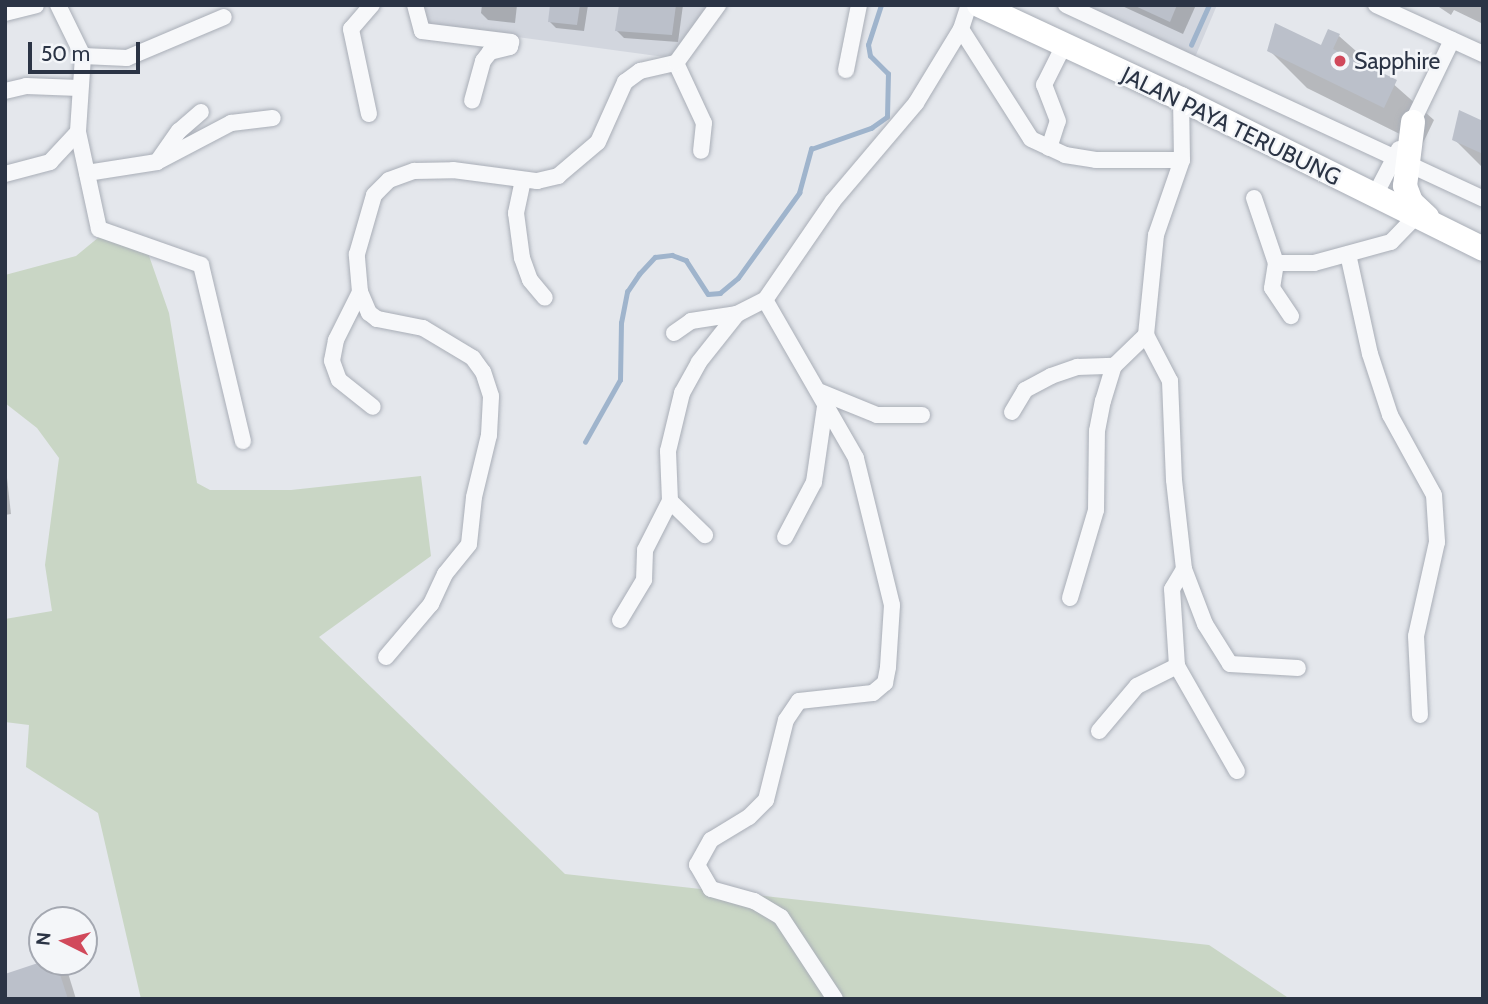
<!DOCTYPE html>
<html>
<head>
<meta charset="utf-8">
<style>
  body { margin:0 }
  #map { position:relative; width:1488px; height:1004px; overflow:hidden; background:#e4e7ec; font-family:Cabin,sans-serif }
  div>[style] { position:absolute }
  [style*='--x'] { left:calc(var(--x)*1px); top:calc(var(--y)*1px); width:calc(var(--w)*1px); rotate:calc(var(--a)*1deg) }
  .built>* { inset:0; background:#d2d6de }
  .green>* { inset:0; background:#c9d6c5 }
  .shadow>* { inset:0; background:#0003 }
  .stream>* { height:4.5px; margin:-2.25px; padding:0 2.25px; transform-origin:2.25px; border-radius:2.25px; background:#9fb4cc }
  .building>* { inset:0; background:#bbc0ca }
  .roads { filter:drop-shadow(0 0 2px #a9aeb7) drop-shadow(0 0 2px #a9aeb7) }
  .minor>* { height:16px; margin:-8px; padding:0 8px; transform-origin:8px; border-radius:8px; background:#f7f8fa }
  .primary>* { height:24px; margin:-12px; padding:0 12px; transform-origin:12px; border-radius:12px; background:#fff }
  .dots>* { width:19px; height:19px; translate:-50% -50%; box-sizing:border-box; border:4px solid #f4f6f9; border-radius:50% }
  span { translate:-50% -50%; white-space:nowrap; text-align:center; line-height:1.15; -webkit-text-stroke:5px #f4f6f9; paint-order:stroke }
  .poi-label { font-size:23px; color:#2b3445 }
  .left { translate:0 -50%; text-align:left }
  .street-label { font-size:23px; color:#2b3445 }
  .frame { position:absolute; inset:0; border:7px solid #2b3445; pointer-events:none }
  .north { position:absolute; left:28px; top:906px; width:70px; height:70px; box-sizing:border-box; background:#f4f6f9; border:2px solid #a4a8b1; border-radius:50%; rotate:276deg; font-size:19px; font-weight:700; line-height:28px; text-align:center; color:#2b3445 }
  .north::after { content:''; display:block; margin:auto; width:24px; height:32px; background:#d1495b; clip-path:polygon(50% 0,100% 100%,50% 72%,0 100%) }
  .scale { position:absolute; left:28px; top:42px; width:112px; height:32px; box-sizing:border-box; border:4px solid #2b3445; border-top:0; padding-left:9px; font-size:21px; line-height:24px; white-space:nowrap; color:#2b3445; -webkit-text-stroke:5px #f4f6f9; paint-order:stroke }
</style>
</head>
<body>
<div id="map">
  <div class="built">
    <div style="clip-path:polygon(421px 5px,711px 5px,672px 58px,420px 24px)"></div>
    <div style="clip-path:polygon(1066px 5px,1217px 5px,1193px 62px)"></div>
  </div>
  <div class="green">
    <div style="clip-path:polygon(99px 237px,147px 250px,169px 313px,197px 483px,210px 490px,291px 490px,421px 476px,431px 556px,319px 637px,565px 874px,1209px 945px,1290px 999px,141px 999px,98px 813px,26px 767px,29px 725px,5px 722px,5px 619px,52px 611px,45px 565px,59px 458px,37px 428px,5px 403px,5px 275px,76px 256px)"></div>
  </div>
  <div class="shadow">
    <div style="clip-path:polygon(482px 5px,517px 5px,515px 23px,488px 20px,481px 13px)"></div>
    <div style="clip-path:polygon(551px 5px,588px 5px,584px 31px,556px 28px,549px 21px)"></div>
    <div style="clip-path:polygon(620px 5px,683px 5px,678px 42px,624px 38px,617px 31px)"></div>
    <div style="clip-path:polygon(1120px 5px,1196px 5px,1183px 34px)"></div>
    <div style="clip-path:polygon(1436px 5px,1483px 5px,1483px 24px,1454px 10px,1451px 15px)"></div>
    <div style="clip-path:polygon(1339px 36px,1434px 120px,1422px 145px,1307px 88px,1269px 50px,1322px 47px)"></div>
    <div style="clip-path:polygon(1483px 123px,1483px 168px,1454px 139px)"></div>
    <div style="clip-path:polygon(5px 460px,11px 514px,5px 515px)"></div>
    <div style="clip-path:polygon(47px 962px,56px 962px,68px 973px,76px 999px,5px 999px)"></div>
  </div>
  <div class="stream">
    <div style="--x:1191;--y:45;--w:44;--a:-65.8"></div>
    <div style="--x:585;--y:442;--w:71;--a:-60.6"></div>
    <div style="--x:620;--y:380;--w:57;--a:-89"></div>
    <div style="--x:621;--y:323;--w:32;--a:-79"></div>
    <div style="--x:627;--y:292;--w:22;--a:-56"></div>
    <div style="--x:639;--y:274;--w:23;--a:-47"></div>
    <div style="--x:655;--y:257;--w:17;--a:-7"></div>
    <div style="--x:672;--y:255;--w:15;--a:20"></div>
    <div style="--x:686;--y:260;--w:40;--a:57.1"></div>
    <div style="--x:708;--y:294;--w:12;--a:-5"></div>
    <div style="--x:720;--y:293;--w:23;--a:-40"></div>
    <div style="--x:738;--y:278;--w:105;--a:-54.3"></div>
    <div style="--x:799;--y:193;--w:46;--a:-74.7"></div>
    <div style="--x:811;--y:149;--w:64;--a:-19.3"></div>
    <div style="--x:871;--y:128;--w:19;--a:-35"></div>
    <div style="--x:887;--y:117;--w:43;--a:-88.7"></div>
    <div style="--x:888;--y:74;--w:25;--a:-135"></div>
    <div style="--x:870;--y:56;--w:11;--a:-100"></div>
    <div style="--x:868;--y:45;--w:42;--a:-72"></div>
  </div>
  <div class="building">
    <div style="clip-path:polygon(550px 5px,580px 5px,577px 25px,548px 22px)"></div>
    <div style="clip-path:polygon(619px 5px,676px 5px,672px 35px,615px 31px)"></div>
    <div style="clip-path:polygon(1133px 5px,1177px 5px,1170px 22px)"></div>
    <div style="clip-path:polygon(1275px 23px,1321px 45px,1328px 29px,1340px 34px,1333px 49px,1397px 80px,1384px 108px,1267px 51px)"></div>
    <div style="clip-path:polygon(1459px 110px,1483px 121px,1483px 154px,1452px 140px)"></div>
    <div style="clip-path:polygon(41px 962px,56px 962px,68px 999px,5px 999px,5px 974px)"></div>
  </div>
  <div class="roads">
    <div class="minor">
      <div style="--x:58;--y:5;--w:57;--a:63.9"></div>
      <div style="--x:83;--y:56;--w:76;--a:93.8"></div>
      <div style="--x:78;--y:132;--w:99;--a:77.8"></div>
      <div style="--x:99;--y:229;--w:108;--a:19.4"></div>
      <div style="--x:201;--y:265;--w:181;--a:76.6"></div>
      <div style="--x:415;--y:5;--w:27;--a:75"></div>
      <div style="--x:422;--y:31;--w:90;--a:7"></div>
      <div style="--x:511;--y:42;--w:5;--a:101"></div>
      <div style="--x:510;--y:47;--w:21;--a:166"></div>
      <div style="--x:490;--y:52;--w:11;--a:128"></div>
      <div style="--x:483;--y:61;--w:41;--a:105.4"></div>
      <div style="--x:1066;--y:5;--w:460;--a:24.9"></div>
      <div style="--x:1376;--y:5;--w:118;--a:24.6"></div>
      <div style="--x:5;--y:13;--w:32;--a:-14"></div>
      <div style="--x:961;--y:29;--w:130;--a:57.5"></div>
      <div style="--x:1031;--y:139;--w:38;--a:25"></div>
      <div style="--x:1065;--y:155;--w:31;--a:9"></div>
      <div style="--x:1096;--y:160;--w:86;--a:0"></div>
      <div style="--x:83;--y:56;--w:44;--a:2.6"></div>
      <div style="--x:127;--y:58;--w:105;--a:-22.9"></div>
      <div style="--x:676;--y:63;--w:66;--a:65"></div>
      <div style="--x:704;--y:123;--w:28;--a:96"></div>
      <div style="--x:846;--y:70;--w:66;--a:-78.7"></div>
      <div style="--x:5;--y:91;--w:22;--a:-13"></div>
      <div style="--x:26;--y:86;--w:53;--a:2.2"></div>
      <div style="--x:369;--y:114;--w:87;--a:-102"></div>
      <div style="--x:351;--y:29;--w:32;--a:-49"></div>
      <div style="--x:1409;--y:129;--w:99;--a:-64.2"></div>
      <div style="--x:1049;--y:148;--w:28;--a:-72"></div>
      <div style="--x:1058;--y:121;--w:39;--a:-111"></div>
      <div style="--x:1044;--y:85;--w:45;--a:-63.4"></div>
      <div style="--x:157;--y:162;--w:84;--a:-27.8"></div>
      <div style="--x:231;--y:123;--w:42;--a:-6.8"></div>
      <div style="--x:87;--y:173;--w:71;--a:-8.9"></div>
      <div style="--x:157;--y:162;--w:38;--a:-55"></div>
      <div style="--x:179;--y:131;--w:29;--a:-41"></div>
      <div style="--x:5;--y:174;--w:47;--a:-14.9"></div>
      <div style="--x:50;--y:162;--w:41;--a:-47"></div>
      <div style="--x:523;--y:180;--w:34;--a:102"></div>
      <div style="--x:516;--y:213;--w:45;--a:82.4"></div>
      <div style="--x:522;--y:258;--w:23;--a:70"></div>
      <div style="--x:530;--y:280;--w:23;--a:50"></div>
      <div style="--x:1374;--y:197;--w:54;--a:-62.5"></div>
      <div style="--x:1254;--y:198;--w:69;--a:71.3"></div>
      <div style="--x:1276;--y:263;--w:38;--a:0"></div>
      <div style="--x:1314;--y:263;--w:80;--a:-15.3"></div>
      <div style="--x:1391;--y:242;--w:35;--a:-46"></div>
      <div style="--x:1348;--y:254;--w:102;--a:77.6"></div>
      <div style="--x:1370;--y:354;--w:64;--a:71.8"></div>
      <div style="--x:1390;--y:415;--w:91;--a:61.2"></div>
      <div style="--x:1434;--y:495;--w:47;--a:86.3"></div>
      <div style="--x:1437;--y:542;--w:96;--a:102.6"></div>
      <div style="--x:1416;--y:636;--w:79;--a:87.1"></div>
      <div style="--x:1276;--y:263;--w:25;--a:99"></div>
      <div style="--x:1272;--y:288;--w:34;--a:56"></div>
      <div style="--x:360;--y:292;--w:54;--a:116.6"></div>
      <div style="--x:336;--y:340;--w:21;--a:101"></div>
      <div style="--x:332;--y:361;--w:20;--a:70"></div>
      <div style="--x:339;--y:380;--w:43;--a:38.5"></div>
      <div style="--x:674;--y:333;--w:21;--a:-35"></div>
      <div style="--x:691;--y:321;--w:47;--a:-8.7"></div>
      <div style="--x:737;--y:314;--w:31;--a:-27"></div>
      <div style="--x:1146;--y:335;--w:52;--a:62.4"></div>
      <div style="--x:1170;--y:381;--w:99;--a:87.7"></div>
      <div style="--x:1174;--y:480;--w:90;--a:83.6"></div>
      <div style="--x:1184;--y:569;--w:59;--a:69.1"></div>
      <div style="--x:1205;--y:624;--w:47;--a:58"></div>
      <div style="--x:1230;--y:664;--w:68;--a:3.4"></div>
      <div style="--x:818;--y:391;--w:64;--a:22.1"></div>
      <div style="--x:877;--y:415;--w:45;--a:0"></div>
      <div style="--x:1012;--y:412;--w:26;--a:-59"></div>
      <div style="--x:1025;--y:390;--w:30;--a:-28"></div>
      <div style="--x:1051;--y:376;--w:28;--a:-19"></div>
      <div style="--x:1077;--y:367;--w:37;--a:-2"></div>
      <div style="--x:670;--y:501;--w:49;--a:44.2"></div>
      <div style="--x:785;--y:537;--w:62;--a:-62.2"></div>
      <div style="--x:814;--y:482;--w:76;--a:-81.7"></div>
      <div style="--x:1070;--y:598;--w:92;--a:-73.5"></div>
      <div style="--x:1096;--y:510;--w:79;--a:-89.3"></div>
      <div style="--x:1097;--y:431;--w:31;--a:-79"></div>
      <div style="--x:1103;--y:401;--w:37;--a:-73"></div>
      <div style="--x:1114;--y:366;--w:45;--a:-44.1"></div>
      <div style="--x:1146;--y:335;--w:100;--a:-84.3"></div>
      <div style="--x:1156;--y:235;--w:79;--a:-70.9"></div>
      <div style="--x:1182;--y:160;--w:61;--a:-90.9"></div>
      <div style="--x:620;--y:620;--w:47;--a:-59"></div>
      <div style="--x:644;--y:580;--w:30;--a:-88"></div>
      <div style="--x:645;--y:550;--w:55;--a:-63"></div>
      <div style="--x:670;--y:501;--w:50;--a:-92.3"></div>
      <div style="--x:668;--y:451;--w:60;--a:-76.4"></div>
      <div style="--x:682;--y:393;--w:35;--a:-61"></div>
      <div style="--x:699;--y:362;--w:61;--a:-51.6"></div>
      <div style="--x:386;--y:657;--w:70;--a:-49.7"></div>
      <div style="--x:431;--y:604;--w:33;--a:-65"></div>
      <div style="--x:445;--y:574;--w:38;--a:-51"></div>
      <div style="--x:469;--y:544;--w:47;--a:-83.9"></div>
      <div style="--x:474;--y:497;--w:64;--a:-76.4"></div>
      <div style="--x:489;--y:435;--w:39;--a:-87"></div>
      <div style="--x:491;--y:396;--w:25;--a:-108"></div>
      <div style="--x:483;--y:372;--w:17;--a:-126"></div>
      <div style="--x:473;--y:358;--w:58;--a:-149"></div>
      <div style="--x:423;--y:328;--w:47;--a:-168.9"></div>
      <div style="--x:377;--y:319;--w:10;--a:-143"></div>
      <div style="--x:369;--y:313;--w:23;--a:-113"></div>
      <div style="--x:360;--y:292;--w:38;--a:-95"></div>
      <div style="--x:357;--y:254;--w:61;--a:-73.9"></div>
      <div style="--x:374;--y:195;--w:21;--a:-45"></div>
      <div style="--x:389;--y:180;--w:27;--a:-20"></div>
      <div style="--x:414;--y:171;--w:39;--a:-1"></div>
      <div style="--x:453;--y:170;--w:85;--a:7.5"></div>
      <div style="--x:537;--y:181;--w:22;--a:-13"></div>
      <div style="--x:558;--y:176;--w:52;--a:-40.4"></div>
      <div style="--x:598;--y:142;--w:66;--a:-65.8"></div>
      <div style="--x:625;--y:82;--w:19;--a:-36"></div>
      <div style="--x:640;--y:71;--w:37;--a:-13"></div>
      <div style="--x:676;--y:63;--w:72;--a:-54.1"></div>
      <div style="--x:1177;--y:666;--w:121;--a:60.3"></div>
      <div style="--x:1099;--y:731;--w:59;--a:-49.8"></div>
      <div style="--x:1137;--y:686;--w:45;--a:-26.6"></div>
      <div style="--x:1177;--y:666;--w:77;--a:-93.7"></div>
      <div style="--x:1172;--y:589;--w:23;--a:-59"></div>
      <div style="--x:835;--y:999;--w:98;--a:-123.4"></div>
      <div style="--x:781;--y:917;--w:31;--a:-149"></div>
      <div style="--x:754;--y:901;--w:45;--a:-164.4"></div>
      <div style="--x:711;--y:889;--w:28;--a:-120"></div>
      <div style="--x:697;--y:865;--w:29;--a:-61"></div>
      <div style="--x:711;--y:840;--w:44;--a:-31.2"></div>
      <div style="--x:749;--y:817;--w:24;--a:-45"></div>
      <div style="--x:766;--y:800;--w:82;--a:-76"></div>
      <div style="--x:786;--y:720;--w:23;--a:-56"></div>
      <div style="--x:799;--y:701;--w:74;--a:-6.2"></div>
      <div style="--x:873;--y:693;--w:16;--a:-40"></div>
      <div style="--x:885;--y:683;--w:16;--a:-79"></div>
      <div style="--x:888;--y:667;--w:62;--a:-86.3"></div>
      <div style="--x:892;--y:605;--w:151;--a:-103.8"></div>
      <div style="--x:856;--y:458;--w:182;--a:-119.9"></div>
      <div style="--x:765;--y:300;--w:120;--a:-55.5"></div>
      <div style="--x:833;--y:201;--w:128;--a:-49.7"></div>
      <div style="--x:916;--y:103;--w:87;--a:-58.7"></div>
      <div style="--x:961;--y:29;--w:25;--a:-72"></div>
    </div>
    <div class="primary">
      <div style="--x:979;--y:5;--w:223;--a:25"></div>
      <div style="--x:1181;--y:99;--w:337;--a:26.4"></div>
      <div style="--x:1413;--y:122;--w:64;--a:97.1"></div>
      <div style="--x:1405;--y:186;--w:17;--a:69"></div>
      <div style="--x:1411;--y:202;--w:22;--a:43"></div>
    </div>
  </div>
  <div class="dots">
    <div style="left:1340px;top:61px;background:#d1495b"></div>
  </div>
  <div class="poi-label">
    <span class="left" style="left:1354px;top:61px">Sapphire</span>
  </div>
  <div class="street-label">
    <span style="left:1231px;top:126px;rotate:26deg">JALAN PAYA TERUBUNG</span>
  </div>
  <div class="frame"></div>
  <div class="north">N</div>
  <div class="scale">50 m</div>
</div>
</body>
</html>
